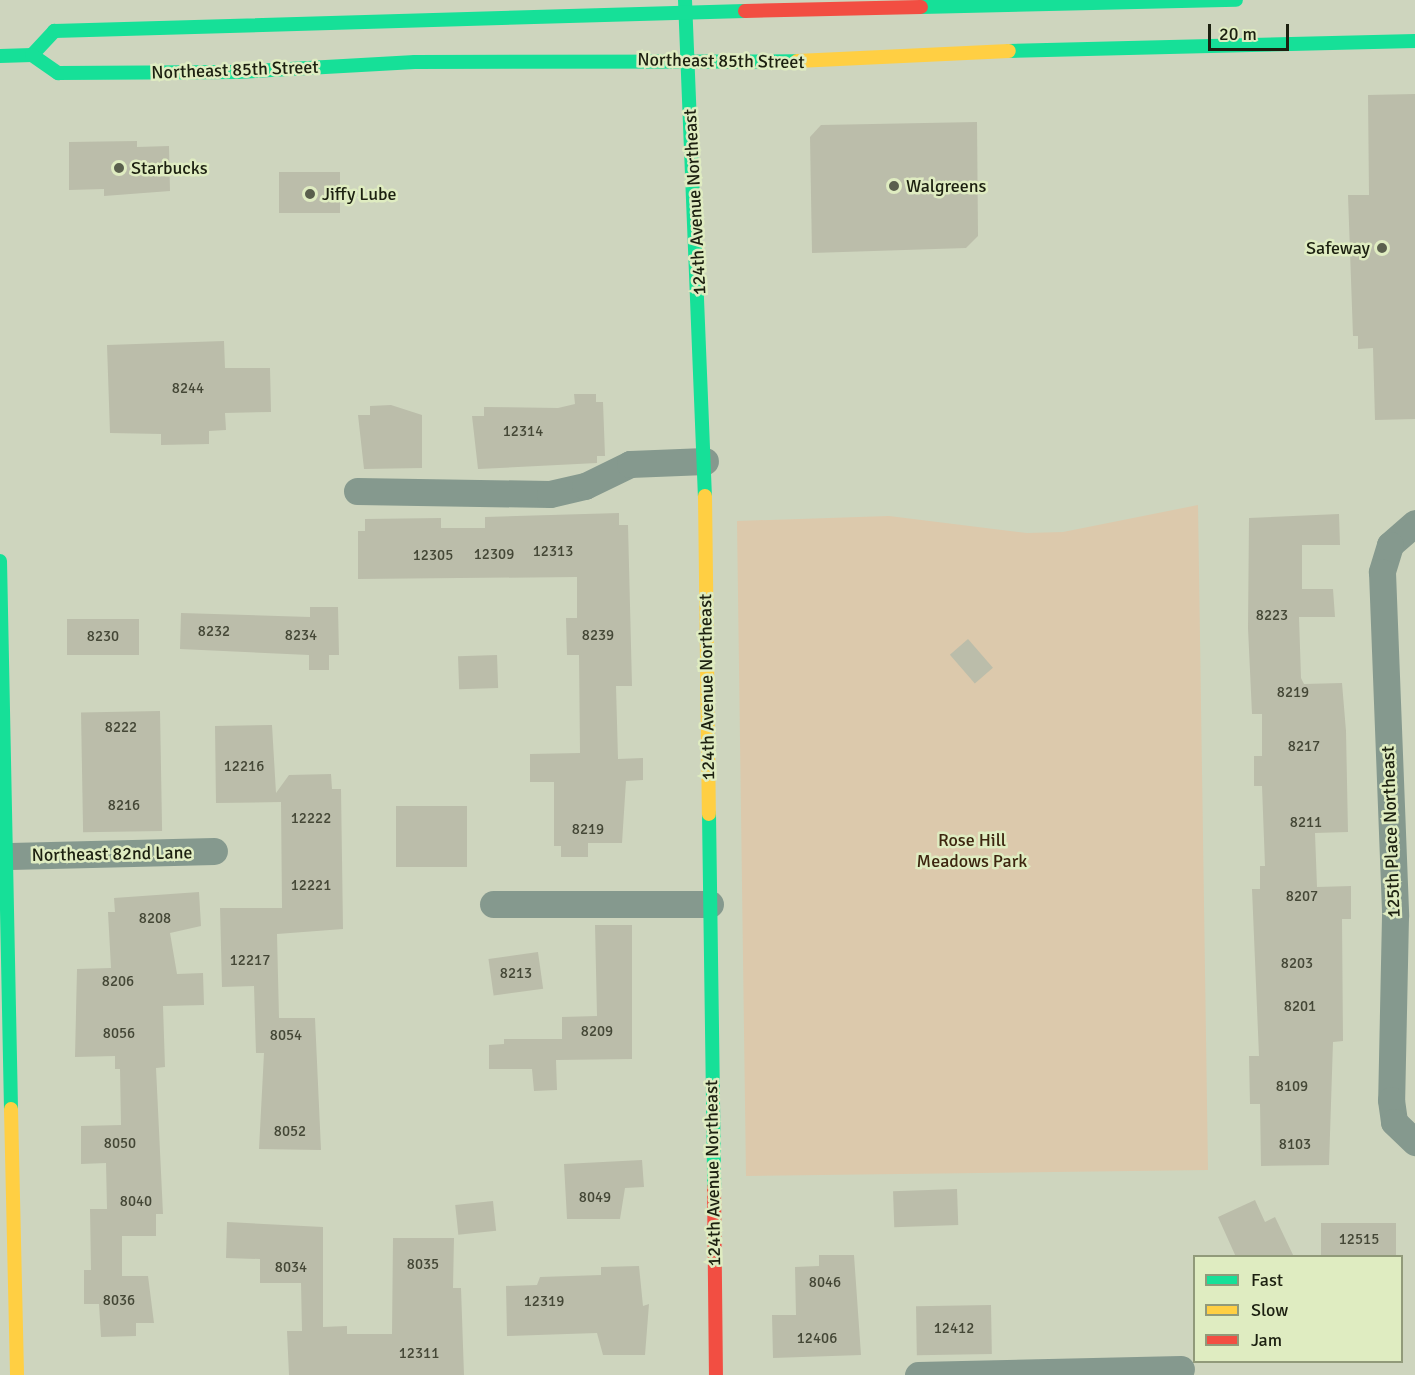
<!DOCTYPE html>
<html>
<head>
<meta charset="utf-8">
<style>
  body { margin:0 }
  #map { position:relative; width:1415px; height:1375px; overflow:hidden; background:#ced5be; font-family:Signika,sans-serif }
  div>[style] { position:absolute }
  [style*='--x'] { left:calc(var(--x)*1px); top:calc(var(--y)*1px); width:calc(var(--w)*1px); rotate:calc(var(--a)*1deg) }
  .green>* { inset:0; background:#dcc9ac }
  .building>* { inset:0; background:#bbbdaa; transform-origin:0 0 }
  .street>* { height:27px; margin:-13.5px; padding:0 13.5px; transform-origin:13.5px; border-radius:13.5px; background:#85998e }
  .fast>* { height:14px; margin:-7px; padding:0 7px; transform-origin:7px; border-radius:7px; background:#16e098 }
  .slow>* { height:14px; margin:-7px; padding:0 7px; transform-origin:7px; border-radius:7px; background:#ffcf43 }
  .jam>* { height:14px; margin:-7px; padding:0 7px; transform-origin:7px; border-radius:7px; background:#f24e42 }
  .dots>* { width:16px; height:16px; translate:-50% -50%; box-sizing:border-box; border:3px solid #dfecc1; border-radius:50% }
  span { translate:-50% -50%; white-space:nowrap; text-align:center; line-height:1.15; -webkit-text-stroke:5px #dfecc1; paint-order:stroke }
  .number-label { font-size:15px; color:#444736 }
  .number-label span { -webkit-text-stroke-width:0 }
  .street-label { font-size:18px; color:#1c2010 }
  .poi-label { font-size:18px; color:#1c2010 }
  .left { translate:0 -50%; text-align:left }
  .right { translate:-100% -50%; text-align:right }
  .park-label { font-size:18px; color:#3d250f }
  .legend { position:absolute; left:1193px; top:1255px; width:210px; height:108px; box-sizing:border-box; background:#dfecc1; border:2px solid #919a7a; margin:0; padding:8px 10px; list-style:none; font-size:18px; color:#1c2010 }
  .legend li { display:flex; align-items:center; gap:12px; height:30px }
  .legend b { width:30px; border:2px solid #919a7a }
  .scale { position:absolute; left:1208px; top:24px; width:81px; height:27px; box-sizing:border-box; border:3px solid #1c2010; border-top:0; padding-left:8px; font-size:18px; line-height:21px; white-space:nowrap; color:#1c2010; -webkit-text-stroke:4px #dfecc1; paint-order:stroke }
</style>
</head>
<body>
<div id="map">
  <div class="green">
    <div style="clip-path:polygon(1198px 505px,1208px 1170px,746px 1176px,737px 521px,889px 516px,1027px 533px,1063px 532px)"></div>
  </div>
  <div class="building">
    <div style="clip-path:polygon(1415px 94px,1415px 419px,1375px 420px,1373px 348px,1358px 349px,1358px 336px,1353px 336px,1348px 195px,1369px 195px,1368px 95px)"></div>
    <div style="clip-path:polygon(977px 122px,978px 236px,966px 248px,812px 253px,810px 137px,821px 125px)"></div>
    <div style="clip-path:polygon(137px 141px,137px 147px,169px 146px,170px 191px,104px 196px,104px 189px,69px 190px,69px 142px)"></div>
    <div style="left:340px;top:172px;width:41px;height:61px;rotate:90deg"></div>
    <div style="clip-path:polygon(224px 341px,225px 368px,270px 368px,271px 412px,225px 413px,226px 430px,209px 431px,209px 444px,161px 445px,161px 434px,110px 433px,107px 345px)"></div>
    <div style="clip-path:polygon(574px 394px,596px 394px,596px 402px,603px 402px,605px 456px,597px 456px,597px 463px,478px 469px,472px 416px,484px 416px,484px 407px,558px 408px,575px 404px)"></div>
    <div style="clip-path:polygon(391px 405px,422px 415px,422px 468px,364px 469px,358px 415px,370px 415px,370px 406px)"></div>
    <div style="clip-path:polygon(619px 513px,619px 525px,628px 525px,632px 686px,616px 686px,618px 759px,643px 758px,643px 780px,626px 781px,622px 843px,588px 843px,588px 857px,561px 857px,561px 846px,554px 846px,554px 782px,530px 782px,530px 754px,580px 753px,579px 655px,567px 655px,566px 618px,577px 618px,577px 577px,358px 579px,358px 531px,365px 531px,365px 519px,441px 518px,441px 528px,485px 528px,485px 517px)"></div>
    <div style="clip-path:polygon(1339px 514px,1340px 545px,1302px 545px,1302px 589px,1333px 589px,1335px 617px,1299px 617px,1301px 678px,1304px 684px,1342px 683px,1346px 731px,1348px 832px,1315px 833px,1317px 887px,1351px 886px,1351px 919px,1342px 919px,1343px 1041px,1333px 1042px,1329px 1165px,1261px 1166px,1260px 1104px,1250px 1104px,1249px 1056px,1259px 1056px,1252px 889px,1260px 889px,1260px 866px,1265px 866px,1262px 786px,1254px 786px,1254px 756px,1262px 756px,1262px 714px,1252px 714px,1248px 628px,1249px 518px)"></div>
    <div style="clip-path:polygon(310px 607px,338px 607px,339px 655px,329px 655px,329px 670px,309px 670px,309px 655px,180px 649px,181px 613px,310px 617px)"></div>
    <div style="left:67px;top:619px;width:72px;height:36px"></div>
    <div style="left:968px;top:639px;width:38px;height:24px;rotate:49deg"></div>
    <div style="left:497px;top:655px;width:33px;height:39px;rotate:88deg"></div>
    <div style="left:160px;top:711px;width:120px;height:79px;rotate:89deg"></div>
    <div style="clip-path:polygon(272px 725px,276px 793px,289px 775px,331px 774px,332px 789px,341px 789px,343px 929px,277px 934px,279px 1018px,315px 1018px,321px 1150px,259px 1149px,264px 1053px,256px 1053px,254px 986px,222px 987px,220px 908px,282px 908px,281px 802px,216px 803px,215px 726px)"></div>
    <div style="left:396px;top:806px;width:71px;height:61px"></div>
    <div style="clip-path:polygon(199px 892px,201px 926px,170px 933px,177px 974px,203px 973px,204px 1005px,163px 1006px,165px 1067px,156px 1068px,163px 1214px,156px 1214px,156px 1236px,122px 1236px,122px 1276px,148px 1276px,154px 1323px,136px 1323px,136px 1336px,101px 1337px,99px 1304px,84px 1304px,84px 1270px,91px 1270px,90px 1209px,107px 1209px,106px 1163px,81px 1164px,81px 1126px,121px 1125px,120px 1069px,115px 1069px,115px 1056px,75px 1057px,77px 969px,111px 968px,108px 912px,115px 912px,114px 898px)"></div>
    <div style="clip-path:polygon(595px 925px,632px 925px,632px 1059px,556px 1060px,557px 1090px,534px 1091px,532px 1069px,489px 1069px,489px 1045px,504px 1044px,504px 1039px,562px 1039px,562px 1017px,597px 1016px)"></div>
    <div style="left:538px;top:952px;width:37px;height:50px;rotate:82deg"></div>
    <div style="clip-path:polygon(642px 1160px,644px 1187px,625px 1188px,620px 1219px,567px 1219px,564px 1164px)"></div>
    <div style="left:957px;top:1189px;width:36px;height:64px;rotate:88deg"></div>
    <div style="clip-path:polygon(1255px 1200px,1265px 1222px,1275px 1217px,1294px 1257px,1236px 1257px,1218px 1217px)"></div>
    <div style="left:493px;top:1201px;width:30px;height:38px;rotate:84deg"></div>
    <div style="clip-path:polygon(227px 1222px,323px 1227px,323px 1327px,347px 1326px,347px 1334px,392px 1334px,393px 1238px,454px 1238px,453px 1288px,461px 1288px,464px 1375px,289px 1375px,287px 1331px,302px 1331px,301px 1283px,260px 1283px,260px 1259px,226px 1258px)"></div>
    <div style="left:1396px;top:1223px;width:34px;height:75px;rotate:90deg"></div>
    <div style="clip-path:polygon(819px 1255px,854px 1255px,861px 1355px,773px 1358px,772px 1315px,796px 1315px,795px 1267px,819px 1266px)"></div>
    <div style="clip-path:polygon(639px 1266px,643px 1306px,649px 1304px,645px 1355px,603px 1355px,597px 1333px,507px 1336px,506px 1286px,537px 1285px,540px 1277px,601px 1275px,601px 1267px)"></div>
    <div style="left:991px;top:1305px;width:49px;height:75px;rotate:89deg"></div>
  </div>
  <div class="street">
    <div style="--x:357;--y:491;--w:193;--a:0.9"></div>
    <div style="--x:550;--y:494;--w:36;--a:-13"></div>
    <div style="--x:585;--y:486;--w:50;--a:-26.1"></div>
    <div style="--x:630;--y:464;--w:75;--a:-2.3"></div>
    <div style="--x:1415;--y:523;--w:33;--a:139"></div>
    <div style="--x:1390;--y:545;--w:28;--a:107"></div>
    <div style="--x:1382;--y:572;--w:344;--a:87.8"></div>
    <div style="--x:1395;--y:916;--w:184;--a:91.2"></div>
    <div style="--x:1391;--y:1100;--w:22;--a:82"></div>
    <div style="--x:1394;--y:1122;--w:29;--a:44"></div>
    <div style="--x:10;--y:856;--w:204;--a:-1.4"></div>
    <div style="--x:493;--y:904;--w:217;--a:0"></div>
    <div style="--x:918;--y:1375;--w:263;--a:-1.3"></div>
  </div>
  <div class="fast">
    <div style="--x:685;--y:0;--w:496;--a:87.7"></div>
    <div style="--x:921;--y:7;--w:315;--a:-1.3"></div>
    <div style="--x:1009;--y:51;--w:406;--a:-1.4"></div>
    <div style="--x:32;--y:55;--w:33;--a:-47"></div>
    <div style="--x:54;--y:31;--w:691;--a:-1.66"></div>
    <div style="--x:0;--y:56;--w:32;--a:-2"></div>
    <div style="--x:32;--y:55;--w:32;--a:35"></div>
    <div style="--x:58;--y:73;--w:179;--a:-0.3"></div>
    <div style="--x:237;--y:72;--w:178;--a:-3.2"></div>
    <div style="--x:415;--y:62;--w:382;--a:-0.1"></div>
    <div style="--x:0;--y:561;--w:548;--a:88.85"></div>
    <div style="--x:709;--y:814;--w:374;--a:89.2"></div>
  </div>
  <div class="slow">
    <div style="--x:797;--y:61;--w:212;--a:-2.7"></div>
    <div style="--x:705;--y:496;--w:318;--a:89.3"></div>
    <div style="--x:11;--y:1109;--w:266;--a:88.7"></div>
  </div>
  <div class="jam">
    <div style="--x:745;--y:11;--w:176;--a:-1.3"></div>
    <div style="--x:714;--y:1188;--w:187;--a:89.4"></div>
  </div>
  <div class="dots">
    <div style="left:119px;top:168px;background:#5a5f4d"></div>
    <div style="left:894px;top:186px;background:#5a5f4d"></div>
    <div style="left:310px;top:194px;background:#5a5f4d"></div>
    <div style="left:1382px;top:248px;background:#5a5f4d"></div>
  </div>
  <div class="number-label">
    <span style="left:188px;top:389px">8244</span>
    <span style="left:523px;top:432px">12314</span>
    <span style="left:553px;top:552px">12313</span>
    <span style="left:494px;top:555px">12309</span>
    <span style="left:433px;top:556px">12305</span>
    <span style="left:1272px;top:616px">8223</span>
    <span style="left:214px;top:632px">8232</span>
    <span style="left:301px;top:636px">8234</span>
    <span style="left:598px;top:636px">8239</span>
    <span style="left:103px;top:637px">8230</span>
    <span style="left:1293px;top:693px">8219</span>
    <span style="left:121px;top:728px">8222</span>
    <span style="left:1304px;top:747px">8217</span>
    <span style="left:244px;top:767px">12216</span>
    <span style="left:124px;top:806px">8216</span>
    <span style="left:311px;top:819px">12222</span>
    <span style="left:1306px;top:823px">8211</span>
    <span style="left:588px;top:830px">8219</span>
    <span style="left:311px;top:886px">12221</span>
    <span style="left:1302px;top:897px">8207</span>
    <span style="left:155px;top:919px">8208</span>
    <span style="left:250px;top:961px">12217</span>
    <span style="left:1297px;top:964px">8203</span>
    <span style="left:516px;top:974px">8213</span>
    <span style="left:118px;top:982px">8206</span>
    <span style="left:1300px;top:1007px">8201</span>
    <span style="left:597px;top:1032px">8209</span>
    <span style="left:119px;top:1034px">8056</span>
    <span style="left:286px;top:1036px">8054</span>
    <span style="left:1292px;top:1087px">8109</span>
    <span style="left:290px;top:1132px">8052</span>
    <span style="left:120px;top:1144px">8050</span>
    <span style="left:1295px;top:1145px">8103</span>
    <span style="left:595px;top:1198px">8049</span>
    <span style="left:136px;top:1202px">8040</span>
    <span style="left:1359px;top:1240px">12515</span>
    <span style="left:423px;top:1265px">8035</span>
    <span style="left:291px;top:1268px">8034</span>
    <span style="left:825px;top:1283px">8046</span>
    <span style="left:119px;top:1301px">8036</span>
    <span style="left:544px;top:1302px">12319</span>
    <span style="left:954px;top:1329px">12412</span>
    <span style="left:817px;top:1339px">12406</span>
    <span style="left:419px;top:1354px">12311</span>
  </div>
  <div class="street-label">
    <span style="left:721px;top:61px;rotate:1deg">Northeast 85th Street</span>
    <span style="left:235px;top:70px;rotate:-2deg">Northeast 85th Street</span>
    <span style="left:695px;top:202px;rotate:-93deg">124th Avenue Northeast</span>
    <span style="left:707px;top:687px;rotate:-91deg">124th Avenue Northeast</span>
    <span style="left:1391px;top:832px;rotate:-92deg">125th Place Northeast</span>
    <span style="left:112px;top:854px;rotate:-1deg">Northeast 82nd Lane</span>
    <span style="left:713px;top:1173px;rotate:-91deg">124th Avenue Northeast</span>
  </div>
  <div class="poi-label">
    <span class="left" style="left:131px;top:168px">Starbucks</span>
    <span class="left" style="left:906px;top:186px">Walgreens</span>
    <span class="left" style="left:322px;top:194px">Jiffy Lube</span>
    <span class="right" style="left:1370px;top:248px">Safeway</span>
  </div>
  <div class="park-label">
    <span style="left:972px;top:851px">Rose Hill<br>Meadows Park</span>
  </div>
  <ul class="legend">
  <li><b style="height:8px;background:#16e098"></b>Fast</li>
  <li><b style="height:8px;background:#ffcf43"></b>Slow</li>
  <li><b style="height:8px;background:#f24e42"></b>Jam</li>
  </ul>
  <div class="scale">20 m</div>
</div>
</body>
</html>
